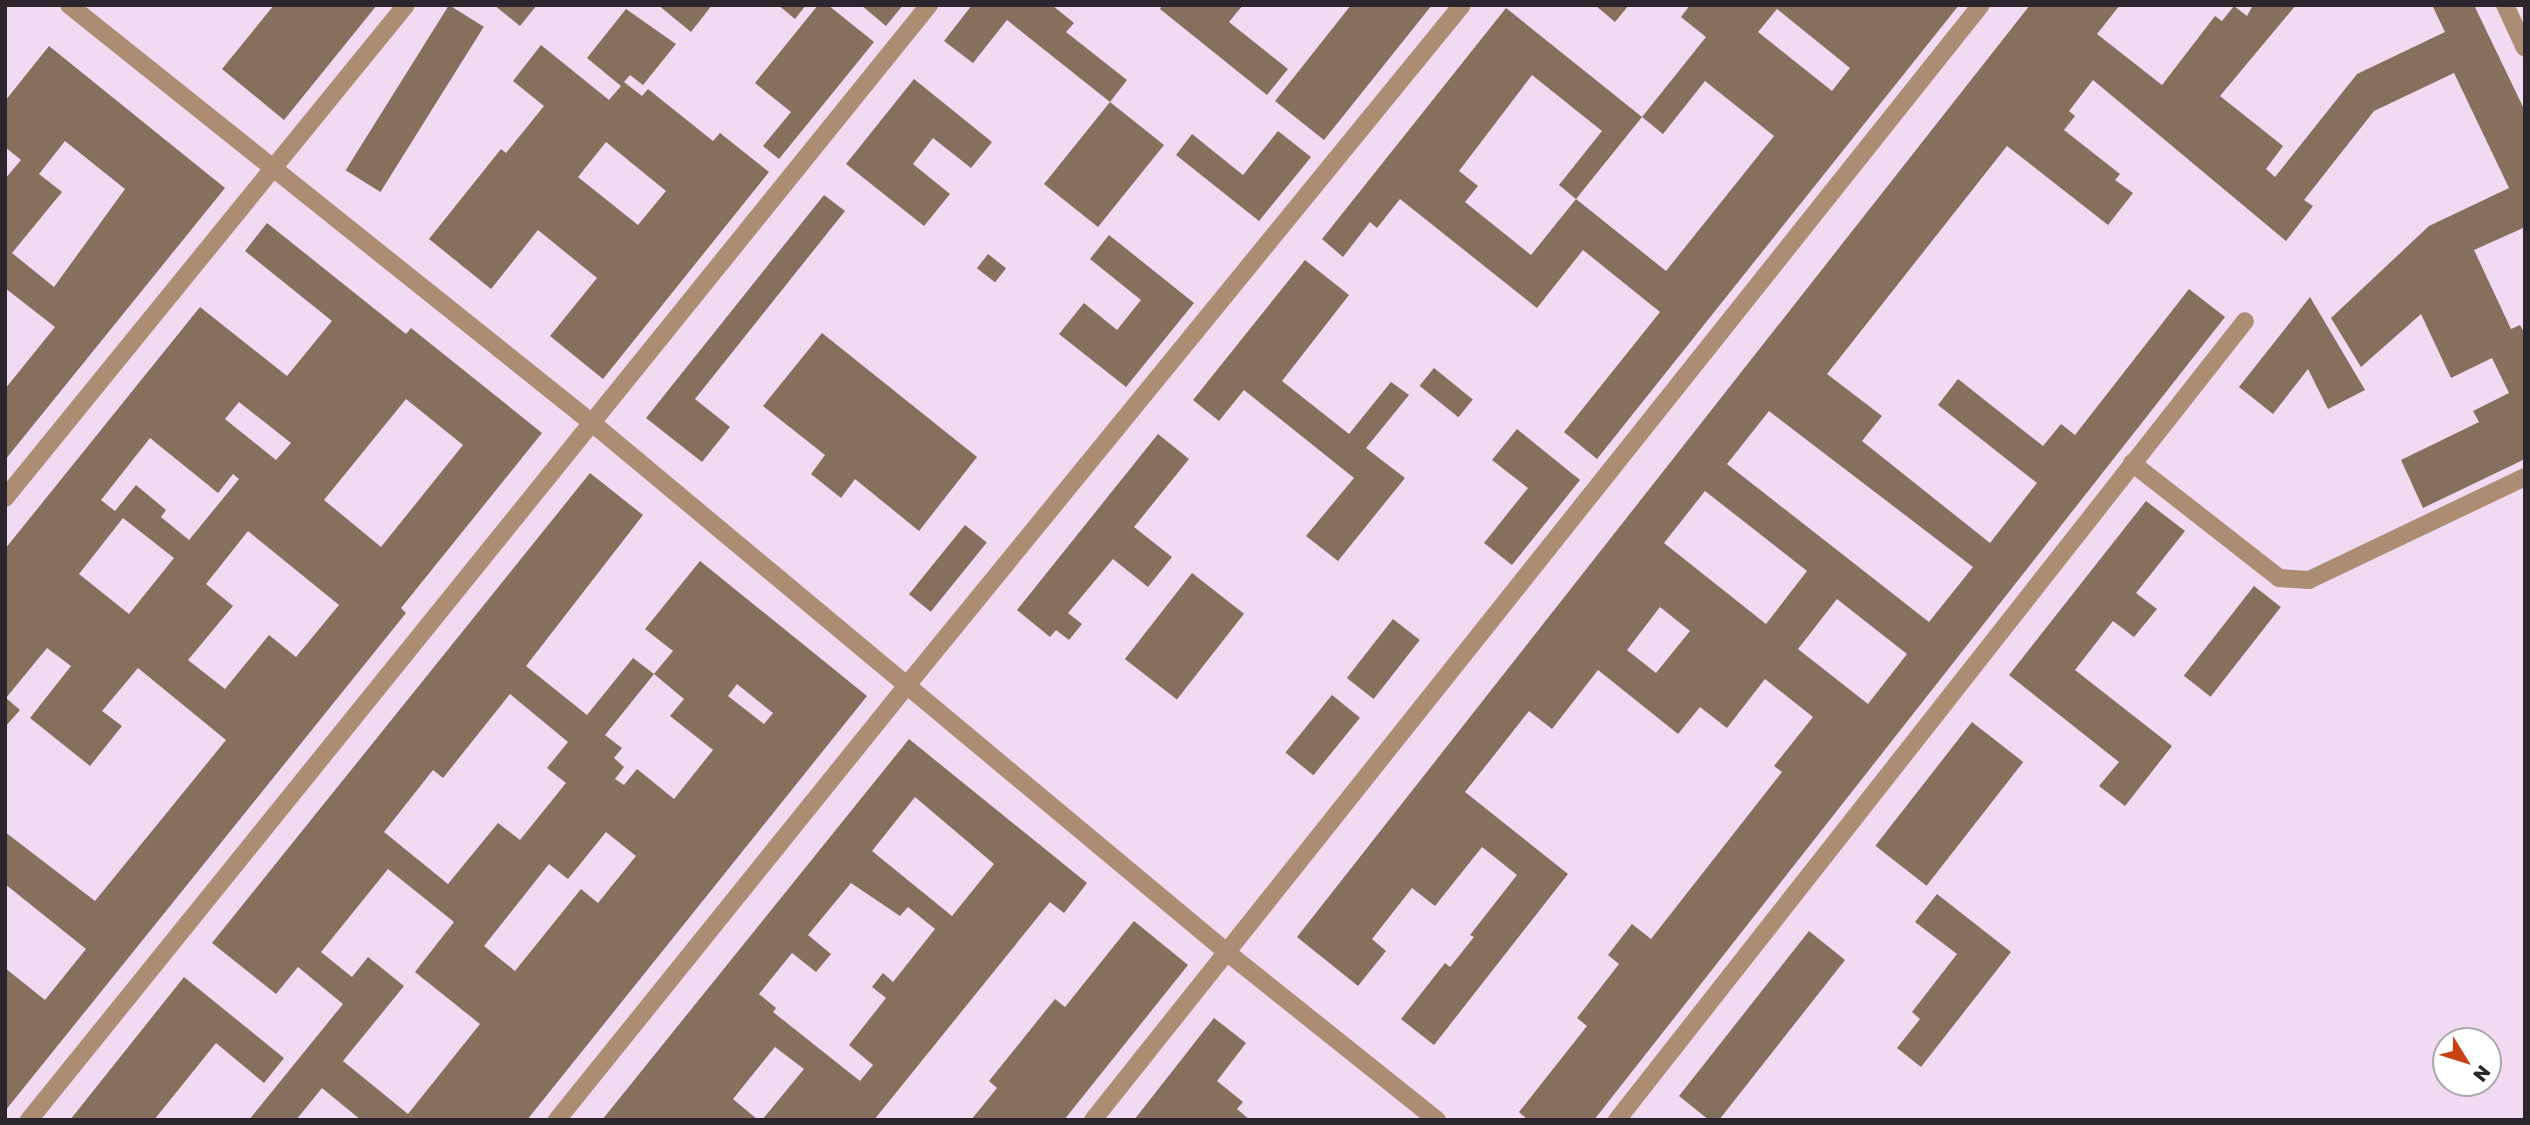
<!DOCTYPE html>
<html>
<head>
<meta charset="utf-8">
<style>
  body { margin:0 }
  #map { position:relative; width:2530px; height:1125px; overflow:hidden; background:#f1daf2; font-family:"Golos Text",sans-serif }
  div>[style] { position:absolute }
  [style*='--x'] { left:calc(var(--x)*1px); top:calc(var(--y)*1px); width:calc(var(--w)*1px); rotate:calc(var(--a)*1deg) }
  .building>* { inset:0; background:#876f5d; transform-origin:0 0 }
  .lane>* { height:18px; margin:-9px; padding:0 9px; transform-origin:9px; border-radius:9px; background:#ac8d73 }
  .street>* { height:18px; margin:-9px; padding:0 9px; transform-origin:9px; border-radius:9px; background:#ac8d73 }
  span { translate:-50% -50%; white-space:nowrap; text-align:center; line-height:1.15; -webkit-text-stroke:5px #fff; paint-order:stroke }
  .frame { position:absolute; inset:0; border:7px solid #2d252e; pointer-events:none }
  .north { position:absolute; left:2432px; top:1027px; width:70px; height:70px; box-sizing:border-box; background:#fff; border:2px solid #aba8ab; border-radius:50%; rotate:128deg; font-size:19px; font-weight:700; line-height:28px; text-align:center; color:#2d252e }
  .north::after { content:''; display:block; margin:auto; width:24px; height:32px; background:#c94113; clip-path:polygon(50% 0,100% 100%,50% 72%,0 100%) }
</style>
</head>
<body>
<div id="map">
  <div class="building">
    <div style="clip-path:polygon(274px 5px,377px 5px,284px 120px,222px 69px)"></div>
    <div style="left:449px;top:5px;width:41px;height:195px;rotate:32deg"></div>
    <div style="clip-path:polygon(494px 5px,537px 5px,520px 26px)"></div>
    <div style="clip-path:polygon(658px 5px,712px 5px,691px 32px)"></div>
    <div style="clip-path:polygon(778px 5px,806px 5px,795px 19px)"></div>
    <div style="clip-path:polygon(818px 5px,828px 5px,874px 42px,779px 159px,763px 146px,791px 112px,755px 83px)"></div>
    <div style="clip-path:polygon(861px 5px,903px 5px,886px 26px)"></div>
    <div style="clip-path:polygon(972px 5px,1052px 5px,1074px 23px,1066px 32px,1127px 80px,1110px 102px,1164px 145px,1098px 227px,1044px 184px,1110px 102px,1007px 20px,973px 63px,944px 41px)"></div>
    <div style="clip-path:polygon(1162px 5px,1243px 5px,1229px 22px,1288px 69px,1267px 95px,1160px 9px)"></div>
    <div style="clip-path:polygon(1351px 5px,1432px 5px,1324px 140px,1275px 101px)"></div>
    <div style="clip-path:polygon(1595px 5px,1629px 5px,1615px 22px)"></div>
    <div style="clip-path:polygon(evenodd,1690px 5px,1959px 5px,1597px 459px,1564px 432px,1660px 312px,1583px 250px,1537px 308px,1400px 199px,1377px 228px,1370px 222px,1343px 257px,1322px 239px,1506px 8px,1642px 117px,1576px 199px,1666px 271px,1774px 136px,1705px 81px,1663px 134px,1642px 117px,1706px 37px,1681px 17px,1690px 5px,1777px 9px,1850px 68px,1832px 91px,1758px 32px,1777px 9px,1690px 5px,1532px 75px,1602px 131px,1559px 185px,1576px 199px,1531px 255px,1465px 202px,1478px 186px,1459px 171px,1532px 75px)"></div>
    <div style="clip-path:polygon(evenodd,2030px 5px,2120px 5px,2097px 34px,2162px 85px,2215px 16px,2222px 21px,2234px 6px,2247px 16px,2253px 5px,2296px 5px,2220px 96px,2283px 146px,2266px 169px,2275px 177px,2357px 74px,2445px 32px,2432px 5px,2474px 5px,2525px 111px,2525px 232px,2523px 228px,2474px 250px,2511px 329px,2520px 325px,2525px 334px,2525px 459px,2423px 508px,2401px 460px,2479px 422px,2473px 411px,2509px 393px,2492px 358px,2451px 378px,2421px 314px,2361px 367px,2331px 318px,2429px 226px,2509px 188px,2454px 73px,2374px 111px,2304px 200px,2313px 206px,2286px 241px,2093px 80px,2069px 111px,2075px 116px,2064px 130px,2120px 174px,2115px 180px,2133px 193px,2108px 225px,2007px 146px,1827px 374px,1882px 416px,1862px 441px,1990px 543px,2037px 483px,1938px 405px,1958px 379px,2043px 446px,2061px 424px,2075px 435px,2189px 289px,2225px 317px,1594px 1120px,1528px 1120px,1519px 1112px,1587px 1026px,1577px 1018px,1619px 964px,1608px 955px,1632px 924px,1651px 939px,1782px 772px,1774px 766px,1813px 717px,1765px 679px,1727px 728px,1700px 707px,1678px 734px,1598px 670px,1552px 729px,1529px 711px,1465px 792px,1568px 874px,1434px 1045px,1401px 1019px,1445px 963px,1450px 967px,1474px 937px,1470px 935px,1517px 875px,1482px 847px,1435px 906px,1412px 888px,1372px 939px,1386px 951px,1358px 986px,1297px 937px,2030px 5px,1769px 411px,1973px 567px,1929px 622px,1727px 464px,1769px 411px,2030px 5px,1705px 491px,1807px 571px,1766px 624px,1664px 543px,1705px 491px,2030px 5px,1837px 599px,1907px 654px,1868px 704px,1798px 649px,1837px 599px,2030px 5px,1660px 607px,1690px 631px,1656px 673px,1627px 650px,1660px 607px)"></div>
    <div style="clip-path:polygon(evenodd,626px 9px,676px 44px,643px 85px,630px 75px,624px 82px,642px 96px,648px 89px,713px 141px,720px 133px,769px 172px,603px 379px,550px 336px,597px 278px,538px 230px,491px 289px,429px 239px,501px 149px,506px 153px,544px 106px,513px 81px,541px 45px,609px 100px,621px 86px,587px 58px,626px 9px,606px 142px,666px 191px,638px 225px,578px 177px,606px 142px)"></div>
    <div style="clip-path:polygon(evenodd,49px 46px,225px 188px,5px 460px,5px 389px,55px 327px,5px 288px,5px 179px,21px 160px,5px 147px,5px 101px,49px 46px,65px 141px,125px 189px,54px 287px,12px 253px,62px 192px,39px 174px,65px 141px)"></div>
    <div style="clip-path:polygon(914px 79px,992px 142px,971px 168px,933px 138px,913px 164px,950px 194px,924px 226px,846px 164px)"></div>
    <div style="clip-path:polygon(1278px 131px,1311px 157px,1259px 221px,1176px 155px,1192px 134px,1243px 175px)"></div>
    <div style="clip-path:polygon(824px 195px,845px 211px,695px 399px,730px 427px,702px 462px,646px 418px)"></div>
    <div style="clip-path:polygon(evenodd,267px 223px,406px 334px,411px 328px,542px 433px,401px 608px,406px 613px,5px 1111px,5px 968px,45px 1000px,86px 949px,5px 884px,5px 832px,95px 901px,226px 740px,138px 668px,102px 711px,122px 726px,90px 766px,30px 718px,71px 666px,47px 648px,6px 698px,20px 710px,5px 727px,5px 549px,200px 307px,287px 376px,332px 321px,245px 251px,267px 223px,406px 399px,463px 445px,381px 547px,324px 500px,406px 399px,267px 223px,239px 402px,291px 443px,276px 460px,225px 419px,239px 402px,267px 223px,150px 438px,218px 493px,233px 474px,239px 479px,189px 540px,161px 517px,166px 510px,136px 485px,115px 511px,101px 500px,150px 438px,267px 223px,123px 518px,174px 558px,129px 614px,79px 574px,123px 518px,267px 223px,248px 531px,339px 605px,296px 657px,269px 635px,225px 689px,188px 660px,233px 606px,206px 584px,248px 531px)"></div>
    <div style="clip-path:polygon(1109px 235px,1194px 303px,1126px 387px,1059px 334px,1084px 303px,1117px 330px,1141px 300px,1090px 259px)"></div>
    <div style="left:988px;top:254px;width:23px;height:18px;rotate:38deg"></div>
    <div style="clip-path:polygon(1305px 260px,1349px 295px,1282px 381px,1349px 434px,1391px 382px,1409px 395px,1366px 448px,1405px 478px,1338px 561px,1306px 536px,1354px 478px,1244px 390px,1219px 421px,1193px 400px)"></div>
    <div style="clip-path:polygon(2310px 297px,2365px 390px,2328px 409px,2308px 369px,2273px 414px,2239px 387px)"></div>
    <div style="clip-path:polygon(822px 333px,977px 457px,919px 531px,855px 479px,841px 498px,811px 474px,825px 455px,763px 406px)"></div>
    <div style="left:1434px;top:368px;width:50px;height:23px;rotate:39deg"></div>
    <div style="clip-path:polygon(1517px 429px,1580px 480px,1512px 565px,1484px 543px,1528px 488px,1492px 460px)"></div>
    <div style="clip-path:polygon(1158px 434px,1189px 459px,1134px 527px,1172px 557px,1148px 587px,1113px 559px,1068px 613px,1082px 624px,1069px 640px,1056px 630px,1050px 637px,1017px 610px)"></div>
    <div style="clip-path:polygon(evenodd,590px 473px,643px 515px,526px 666px,587px 715px,633px 658px,654px 674px,605px 735px,622px 748px,614px 758px,624px 767px,615px 779px,624px 785px,637px 769px,674px 799px,713px 750px,670px 716px,684px 699px,654px 674px,673px 651px,645px 629px,700px 561px,867px 696px,527px 1120px,361px 1120px,322px 1088px,296px 1120px,249px 1120px,343px 1004px,298px 967px,276px 994px,212px 943px,590px 473px,737px 684px,773px 713px,764px 724px,728px 696px,737px 684px,590px 473px,510px 694px,568px 742px,547px 768px,566px 783px,520px 840px,498px 823px,448px 884px,384px 832px,433px 770px,443px 778px,510px 694px,590px 473px,606px 832px,636px 856px,598px 903px,581px 889px,515px 971px,484px 946px,549px 864px,568px 879px,606px 832px,590px 473px,388px 869px,454px 922px,415px 972px,480px 1024px,408px 1114px,343px 1061px,404px 986px,368px 957px,352px 977px,321px 952px,388px 869px)"></div>
    <div style="clip-path:polygon(2146px 501px,2185px 531px,2136px 593px,2157px 609px,2134px 637px,2113px 621px,2075px 670px,2172px 746px,2125px 806px,2099px 786px,2119px 762px,2009px 675px)"></div>
    <div style="left:965px;top:525px;width:28px;height:89px;rotate:39deg"></div>
    <div style="left:1192px;top:573px;width:66px;height:109px;rotate:38deg"></div>
    <div style="left:2254px;top:586px;width:34px;height:114px;rotate:38deg"></div>
    <div style="left:1393px;top:619px;width:34px;height:75px;rotate:38deg"></div>
    <div style="left:1332px;top:695px;width:36px;height:74px;rotate:39deg"></div>
    <div style="left:1972px;top:722px;width:65px;height:157px;rotate:38deg"></div>
    <div style="clip-path:polygon(evenodd,909px 739px,1087px 883px,1064px 913px,1050px 902px,874px 1120px,762px 1120px,804px 1069px,775px 1047px,733px 1099px,758px 1120px,602px 1120px,909px 739px,915px 797px,994px 864px,952px 916px,872px 851px,915px 797px,909px 739px,851px 883px,900px 916px,908px 907px,935px 929px,893px 982px,883px 973px,872px 987px,886px 998px,849px 1045px,873px 1065px,860px 1081px,773px 1012px,776px 1008px,759px 994px,792px 953px,816px 972px,831px 954px,808px 935px,851px 883px)"></div>
    <div style="clip-path:polygon(1937px 894px,2011px 952px,1921px 1067px,1897px 1048px,1920px 1019px,1912px 1012px,1957px 954px,1915px 922px)"></div>
    <div style="clip-path:polygon(1134px 921px,1188px 965px,1064px 1120px,971px 1120px,997px 1088px,989px 1081px,1055px 999px,1065px 1007px)"></div>
    <div style="clip-path:polygon(1809px 931px,1845px 960px,1719px 1120px,1709px 1120px,1679px 1096px)"></div>
    <div style="clip-path:polygon(184px 977px,284px 1058px,264px 1083px,216px 1043px,154px 1120px,70px 1120px)"></div>
    <div style="clip-path:polygon(1214px 1018px,1246px 1043px,1217px 1081px,1243px 1102px,1237px 1109px,1250px 1120px,1134px 1120px)"></div>
  </div>
  <div class="lane">
    <div style="--x:557;--y:1120;--w:560;--a:-51.16"></div>
  </div>
  <div class="street">
    <div style="--x:69;--y:5;--w:668;--a:38.62"></div>
    <div style="--x:591;--y:422;--w:831;--a:39.82"></div>
    <div style="--x:1229;--y:954;--w:266;--a:38.6"></div>
    <div style="--x:2505;--y:5;--w:47;--a:65.1"></div>
    <div style="--x:2132;--y:463;--w:187;--a:38"></div>
    <div style="--x:2279;--y:578;--w:30;--a:4"></div>
    <div style="--x:2309;--y:580;--w:239;--a:-25.5"></div>
    <div style="--x:5;--y:498;--w:635;--a:-50.88"></div>
    <div style="--x:908;--y:684;--w:876;--a:-50.79"></div>
    <div style="--x:29;--y:1120;--w:1433;--a:-51.09"></div>
    <div style="--x:1093;--y:1120;--w:1425;--a:-51.47"></div>
    <div style="--x:1617;--y:1120;--w:1016;--a:-51.83"></div>
  </div>
  <div class="frame"></div>
  <div class="north">N</div>
</div>
</body>
</html>
